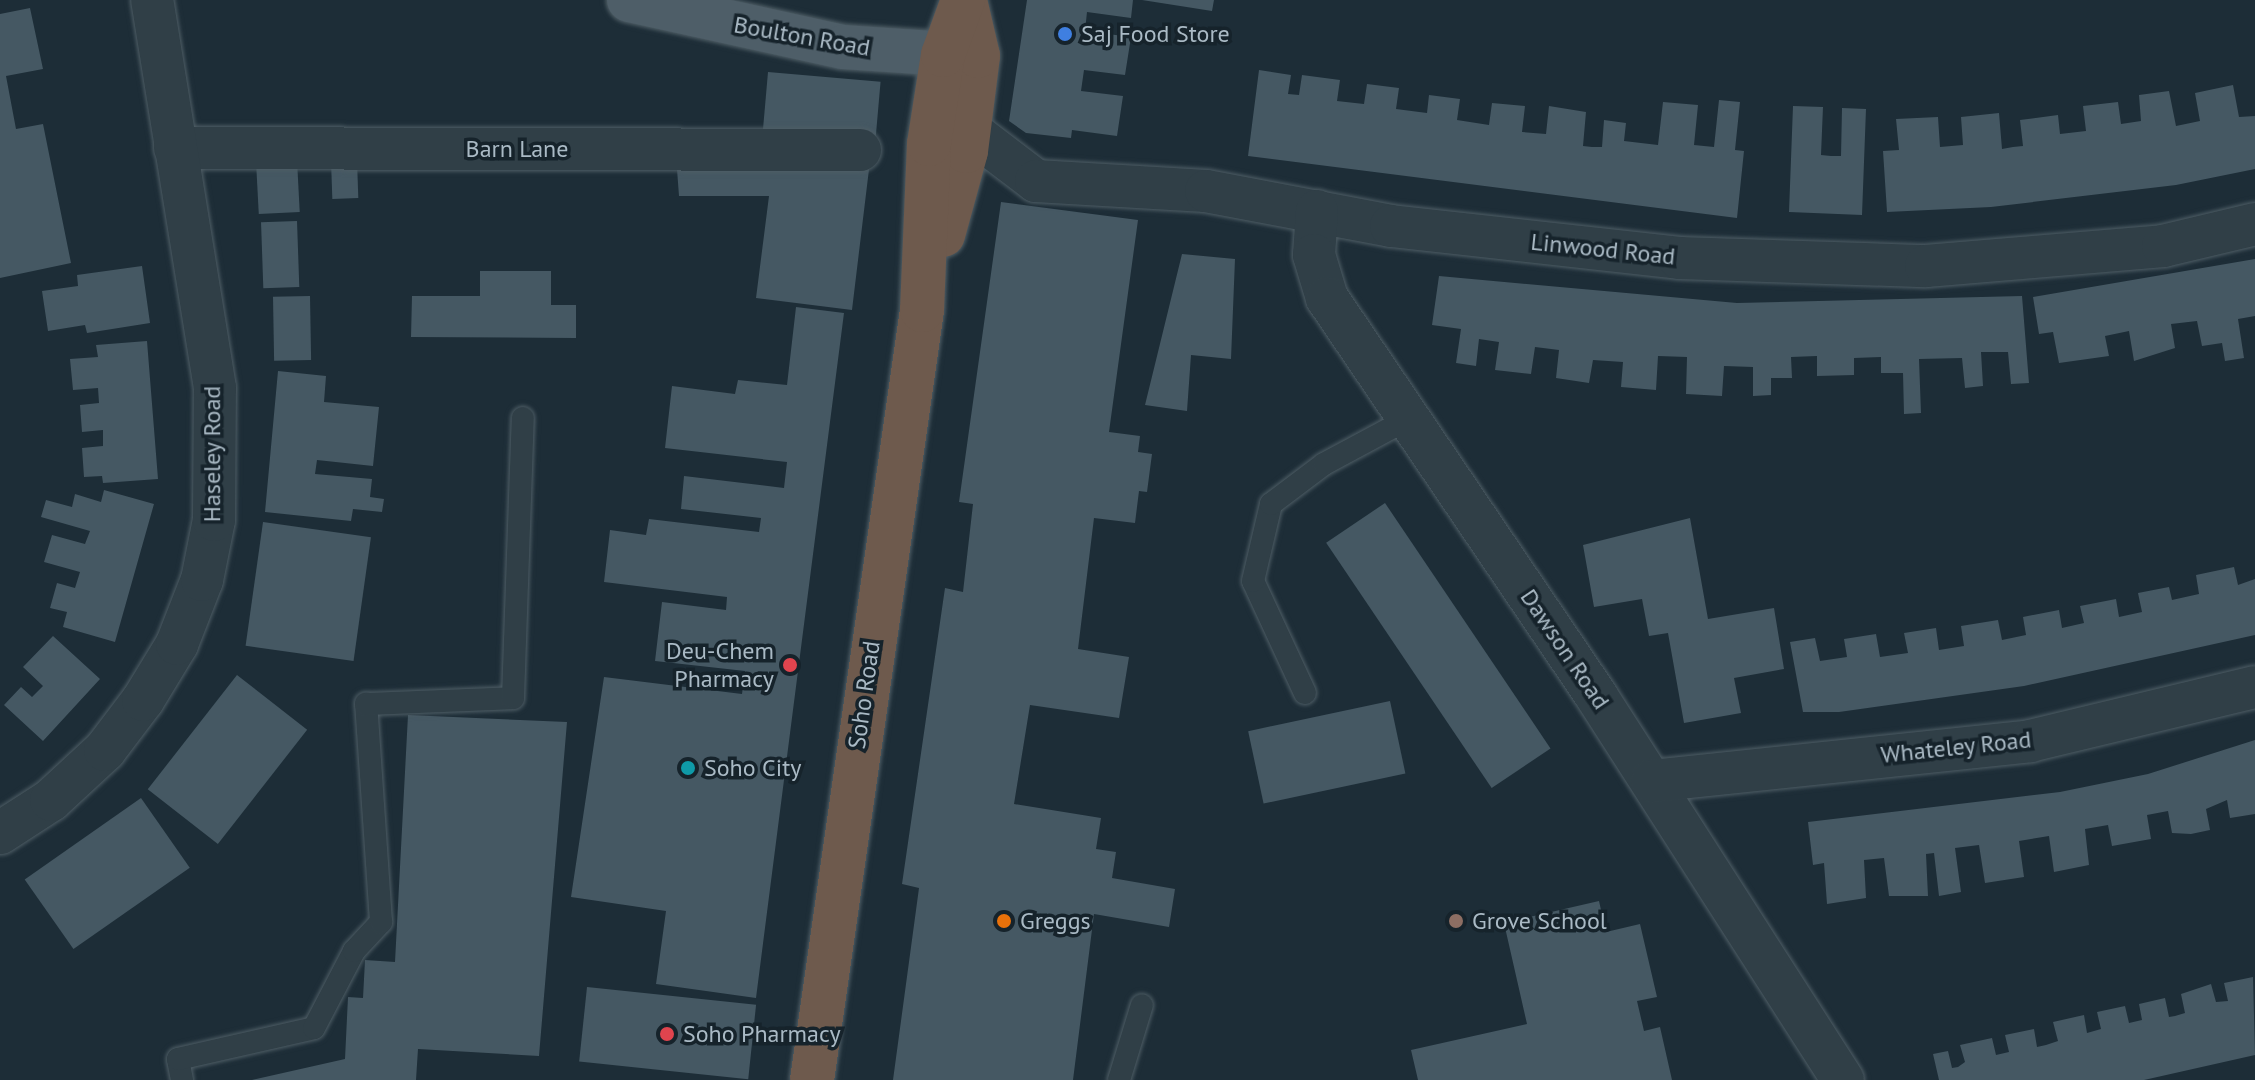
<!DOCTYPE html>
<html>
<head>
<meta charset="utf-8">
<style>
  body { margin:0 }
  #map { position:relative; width:2255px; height:1080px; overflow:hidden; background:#1d2d37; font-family:"PT Sans",sans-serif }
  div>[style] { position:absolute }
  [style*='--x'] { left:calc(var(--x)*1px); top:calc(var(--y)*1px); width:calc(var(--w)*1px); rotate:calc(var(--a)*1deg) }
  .building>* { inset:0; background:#455863; transform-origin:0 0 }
  .roads { filter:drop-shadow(0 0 2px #4e5d65) drop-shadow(0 0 2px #4e5d65) }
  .lane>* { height:22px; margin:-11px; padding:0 11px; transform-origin:11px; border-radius:11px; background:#303f47 }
  .street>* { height:42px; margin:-21px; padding:0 21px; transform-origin:21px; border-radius:21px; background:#303f47 }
  .primary>* { height:44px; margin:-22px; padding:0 22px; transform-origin:22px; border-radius:22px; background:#4e5e68 }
  .highway>* { height:44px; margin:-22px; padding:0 22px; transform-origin:22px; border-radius:22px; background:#6e5a4d }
  .dots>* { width:22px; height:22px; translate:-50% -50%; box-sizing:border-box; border:4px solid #16232b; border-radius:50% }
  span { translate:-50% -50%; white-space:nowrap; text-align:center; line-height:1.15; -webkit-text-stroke:7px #16232b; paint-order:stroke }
  .poi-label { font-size:24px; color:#aabac5 }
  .left { translate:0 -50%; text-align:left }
  .right { translate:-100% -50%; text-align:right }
  .street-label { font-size:24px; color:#aabac5 }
</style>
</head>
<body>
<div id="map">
  <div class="building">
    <div style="clip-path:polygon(1027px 0,1133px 0,1131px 18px,1087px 12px,1085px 31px,1131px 37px,1125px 75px,1084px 70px,1081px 91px,1123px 96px,1117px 136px,1072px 130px,1071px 138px,1026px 133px,1009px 121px)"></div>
    <div style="clip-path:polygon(1142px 0,1214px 0,1212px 11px)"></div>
    <div style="clip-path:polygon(30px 8px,43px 69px,6px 76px,16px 129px,43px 124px,71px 263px,0 278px,0 14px)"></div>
    <div style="clip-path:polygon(1259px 70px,1291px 75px,1288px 94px,1299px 95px,1302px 75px,1340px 80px,1337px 101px,1364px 104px,1367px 84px,1399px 88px,1396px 109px,1427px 113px,1429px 95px,1460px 99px,1457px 120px,1489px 125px,1492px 103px,1525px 106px,1522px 132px,1546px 134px,1549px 106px,1586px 112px,1583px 146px,1592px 147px,1602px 147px,1604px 120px,1626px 123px,1624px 141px,1658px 145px,1663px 102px,1698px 105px,1694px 145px,1714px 147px,1719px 100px,1740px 102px,1735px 150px,1744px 151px,1737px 218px,1248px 156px)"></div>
    <div style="left:768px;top:72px;width:113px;height:63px;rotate:5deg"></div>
    <div style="clip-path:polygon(2233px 85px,2239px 117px,2255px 116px,2255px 169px,2176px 185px,1991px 207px,1887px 212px,1883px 151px,1899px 150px,1896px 119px,1938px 117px,1940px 147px,1963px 145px,1961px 117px,1999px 113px,2002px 149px,2013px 147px,2023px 146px,2020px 120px,2058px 115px,2060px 134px,2086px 131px,2083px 106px,2118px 102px,2121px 124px,2141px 121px,2139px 95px,2169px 91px,2176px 126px,2200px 121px,2195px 93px)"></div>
    <div style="clip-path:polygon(1793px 106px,1823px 107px,1821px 155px,1831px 156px,1841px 156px,1842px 108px,1866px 109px,1862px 215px,1789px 212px)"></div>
    <div style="clip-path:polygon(676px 156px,870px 161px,852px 310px,756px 298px,769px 196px,679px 196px)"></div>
    <div style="left:297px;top:160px;width:52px;height:41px;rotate:87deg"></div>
    <div style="left:357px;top:160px;width:38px;height:26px;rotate:88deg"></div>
    <div style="clip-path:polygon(1001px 202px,1138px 220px,1109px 432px,1140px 436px,1138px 452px,1152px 454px,1147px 492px,1139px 491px,1135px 523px,1094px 518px,1078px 649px,1129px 657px,1119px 718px,1030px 705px,1014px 804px,1101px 818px,1096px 849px,1116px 852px,1112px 878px,1175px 889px,1169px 927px,1094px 914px,1073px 1080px,893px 1080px,919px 888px,902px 884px,945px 588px,963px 592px,973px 504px,959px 502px)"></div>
    <div style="left:297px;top:221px;width:66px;height:36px;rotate:88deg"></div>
    <div style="clip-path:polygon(1182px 254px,1235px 259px,1231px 359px,1191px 355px,1187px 411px,1145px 405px)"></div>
    <div style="clip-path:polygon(2255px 259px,2255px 316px,2238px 319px,2244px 358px,2225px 361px,2222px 343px,2202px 346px,2197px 321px,2171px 324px,2175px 348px,2134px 361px,2129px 331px,2105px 336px,2109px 356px,2059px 363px,2053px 332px,2039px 334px,2033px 297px)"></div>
    <div style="clip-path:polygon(142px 266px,150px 323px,87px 333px,85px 325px,48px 331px,42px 291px,78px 286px,77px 275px)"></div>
    <div style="clip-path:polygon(480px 271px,551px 271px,551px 305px,576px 305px,576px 338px,411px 337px,412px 296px,480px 296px)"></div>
    <div style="clip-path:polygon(1439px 276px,1737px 303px,2022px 296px,2029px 383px,2011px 384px,2008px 352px,1981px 352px,1983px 386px,1965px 388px,1962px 358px,1919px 359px,1921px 413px,1904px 414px,1903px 373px,1881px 373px,1881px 357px,1854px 358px,1854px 375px,1817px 376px,1817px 356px,1791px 357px,1792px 378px,1771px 378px,1771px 395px,1753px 396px,1753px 367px,1724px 366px,1722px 396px,1686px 394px,1687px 357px,1658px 356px,1656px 390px,1621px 387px,1623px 362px,1593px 360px,1589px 383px,1556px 378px,1559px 350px,1535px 347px,1531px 374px,1495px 370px,1499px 342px,1479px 339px,1476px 366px,1456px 363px,1461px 329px,1432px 325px)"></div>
    <div style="left:310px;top:296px;width:64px;height:37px;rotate:89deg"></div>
    <div style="clip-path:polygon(796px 307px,844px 313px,756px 998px,656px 984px,666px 911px,571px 897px,604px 677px,742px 694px,745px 671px,655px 661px,662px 602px,726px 610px,727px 597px,604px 582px,610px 530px,646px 535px,649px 519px,759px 532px,761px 518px,681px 509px,684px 476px,784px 488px,787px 462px,665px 448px,672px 386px,735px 394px,738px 380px,787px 385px)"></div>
    <div style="clip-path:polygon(147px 341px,158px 479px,103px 483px,102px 476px,84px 477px,82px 448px,103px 446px,103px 430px,82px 432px,80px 405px,99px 403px,98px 388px,73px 390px,70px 359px,98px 357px,96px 345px)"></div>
    <div style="clip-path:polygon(278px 371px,326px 376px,324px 402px,379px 407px,373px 466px,317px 460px,315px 474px,372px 479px,370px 497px,384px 499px,382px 512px,353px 509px,351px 521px,265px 512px)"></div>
    <div style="clip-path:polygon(104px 490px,154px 504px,115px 642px,63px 627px,67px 612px,50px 608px,57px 583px,75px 588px,80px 572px,44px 562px,52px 535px,85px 544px,90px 531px,41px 517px,46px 500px,72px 507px,75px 494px,101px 502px)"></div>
    <div style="left:1385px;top:503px;width:296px;height:71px;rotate:56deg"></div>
    <div style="clip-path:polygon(1690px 518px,1708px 619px,1774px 608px,1784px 669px,1734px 678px,1741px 713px,1684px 723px,1668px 633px,1649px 636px,1642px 599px,1594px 607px,1583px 545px)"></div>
    <div style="left:263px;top:522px;width:109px;height:125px;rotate:8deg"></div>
    <div style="clip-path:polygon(2234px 567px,2238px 585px,2255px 579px,2255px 635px,2024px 686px,1839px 712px,1803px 712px,1790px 642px,1815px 638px,1820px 661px,1847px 657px,1844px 639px,1876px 634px,1880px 657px,1908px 653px,1904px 633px,1936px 628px,1939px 650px,1964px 646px,1961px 626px,1998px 620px,2002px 640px,2026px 635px,2023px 617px,2059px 610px,2062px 628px,2084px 623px,2080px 606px,2116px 599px,2119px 617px,2142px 612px,2138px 593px,2169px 587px,2172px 600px,2199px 594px,2196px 575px)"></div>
    <div style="clip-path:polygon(53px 636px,100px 679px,43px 741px,4px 705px,21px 687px,32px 697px,43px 686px,23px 667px)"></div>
    <div style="left:237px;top:675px;width:89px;height:145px;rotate:38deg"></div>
    <div style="left:1390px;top:701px;width:74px;height:145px;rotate:78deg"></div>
    <div style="clip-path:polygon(408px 715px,567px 722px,539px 1056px,418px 1049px,416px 1080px,252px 1080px,345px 1059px,348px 997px,363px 998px,365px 960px,395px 962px)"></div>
    <div style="clip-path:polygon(2255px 740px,2255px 814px,2230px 818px,2227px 800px,2206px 809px,2210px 830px,2191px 834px,2172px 833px,2168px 811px,2147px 815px,2151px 839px,2112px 846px,2108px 825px,2085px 829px,2089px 865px,2054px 872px,2049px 836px,2019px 841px,2024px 877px,1985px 883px,1979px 845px,1955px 848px,1961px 892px,1939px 896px,1934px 853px,1926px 854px,1928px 896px,1889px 896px,1884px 858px,1864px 860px,1866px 898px,1827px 904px,1824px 863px,1813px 865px,1808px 822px,2060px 792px,2148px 774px)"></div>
    <div style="left:141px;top:798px;width:85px;height:142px;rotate:55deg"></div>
    <div style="clip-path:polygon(1599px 901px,1606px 932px,1640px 924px,1657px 997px,1637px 1001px,1644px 1031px,1660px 1027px,1672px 1080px,1418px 1080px,1411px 1050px,1527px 1024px,1504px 923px)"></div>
    <div style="clip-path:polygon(2253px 977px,2255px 1055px,2144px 1080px,1939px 1080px,1933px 1054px,1948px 1051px,1952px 1068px,1958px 1067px,1965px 1062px,1960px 1045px,1992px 1038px,1996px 1055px,2009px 1052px,2005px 1035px,2034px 1029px,2037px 1047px,2046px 1045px,2058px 1041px,2053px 1022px,2084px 1015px,2087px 1033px,2101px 1029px,2097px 1012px,2125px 1006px,2129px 1023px,2142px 1020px,2139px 1004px,2165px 998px,2169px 1017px,2175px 1016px,2185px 1013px,2181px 994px,2211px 984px,2216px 1002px,2228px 1001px,2224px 983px)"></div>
    <div style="left:587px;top:987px;width:170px;height:75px;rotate:6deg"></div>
  </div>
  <div class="roads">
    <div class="lane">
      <div style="--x:1305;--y:693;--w:123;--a:-114.9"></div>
      <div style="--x:1253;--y:581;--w:79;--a:-76.8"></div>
      <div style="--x:1271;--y:504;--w:66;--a:-37"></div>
      <div style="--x:1324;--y:464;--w:95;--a:-28.2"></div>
      <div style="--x:182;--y:1080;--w:21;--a:-101"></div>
      <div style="--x:178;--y:1059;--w:139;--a:-12.8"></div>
      <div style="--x:314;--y:1028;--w:87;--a:-62.5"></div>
      <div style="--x:354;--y:951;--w:40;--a:-47"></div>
      <div style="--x:381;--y:922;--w:219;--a:-93.9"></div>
      <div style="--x:366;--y:704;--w:147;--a:-2.3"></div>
      <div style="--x:513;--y:698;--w:280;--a:-88"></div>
      <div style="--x:1119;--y:1080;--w:78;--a:-73"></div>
    </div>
    <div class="street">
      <div style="--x:969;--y:130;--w:84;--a:37.3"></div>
      <div style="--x:1036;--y:181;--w:170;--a:3.4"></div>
      <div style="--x:1206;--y:191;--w:188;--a:10.7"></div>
      <div style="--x:1391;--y:226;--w:290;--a:6.3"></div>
      <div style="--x:1679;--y:258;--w:247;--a:1.9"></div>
      <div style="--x:1926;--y:266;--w:238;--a:-4.8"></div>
      <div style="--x:2163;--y:246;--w:95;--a:-13.4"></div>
      <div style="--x:175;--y:148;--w:685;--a:0.17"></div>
      <div style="--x:1317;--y:211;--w:44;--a:93.9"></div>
      <div style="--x:1314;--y:255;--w:45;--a:73.2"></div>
      <div style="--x:1327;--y:298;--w:482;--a:55.9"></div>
      <div style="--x:1597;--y:697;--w:455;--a:57.3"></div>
      <div style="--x:1652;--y:781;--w:380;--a:-6"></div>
      <div style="--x:2030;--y:741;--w:231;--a:-13.5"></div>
      <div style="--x:0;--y:833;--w:61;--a:-32.9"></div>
      <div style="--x:51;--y:800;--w:74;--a:-42.8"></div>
      <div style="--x:105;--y:750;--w:63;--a:-52.8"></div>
      <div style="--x:143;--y:700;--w:66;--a:-58.7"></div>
      <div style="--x:177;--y:644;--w:69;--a:-68.7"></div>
      <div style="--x:202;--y:580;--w:61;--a:-78.7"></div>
      <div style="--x:214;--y:520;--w:132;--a:-89.6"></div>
      <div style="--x:215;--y:388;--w:393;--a:-99.2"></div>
    </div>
    <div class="primary">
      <div style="--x:629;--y:0;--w:219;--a:12.4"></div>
      <div style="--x:843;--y:47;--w:135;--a:3.8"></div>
    </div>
    <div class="highway">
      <div style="--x:943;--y:235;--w:87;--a:-74.7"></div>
      <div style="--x:966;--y:151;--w:96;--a:-82.8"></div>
      <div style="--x:978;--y:56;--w:57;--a:-103.1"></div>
      <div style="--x:812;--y:1080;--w:778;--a:-81.87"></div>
      <div style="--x:922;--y:310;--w:166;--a:-87.6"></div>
      <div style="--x:929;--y:144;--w:90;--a:-81.1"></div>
      <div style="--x:943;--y:55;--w:59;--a:-70"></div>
    </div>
  </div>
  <div class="dots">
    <div style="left:1065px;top:34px;background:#3f7fe0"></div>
    <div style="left:790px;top:665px;background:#e0444e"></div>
    <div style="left:688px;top:768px;background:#0f9aa8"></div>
    <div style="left:1004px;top:921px;background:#e8710a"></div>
    <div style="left:1456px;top:921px;background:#8d6e63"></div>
    <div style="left:667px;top:1034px;background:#e0444e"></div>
  </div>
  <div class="poi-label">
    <span class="left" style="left:1081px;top:34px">Saj Food Store</span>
    <span class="right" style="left:774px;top:665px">Deu-Chem<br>Pharmacy</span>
    <span class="left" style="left:704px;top:768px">Soho City</span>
    <span class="left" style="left:1020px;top:921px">Greggs</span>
    <span class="left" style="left:1472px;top:921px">Grove School</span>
    <span class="left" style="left:683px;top:1034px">Soho Pharmacy</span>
  </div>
  <div class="street-label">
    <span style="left:802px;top:36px;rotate:10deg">Boulton Road</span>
    <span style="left:517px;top:149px">Barn Lane</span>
    <span style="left:1603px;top:249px;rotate:6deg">Linwood Road</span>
    <span style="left:212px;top:454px;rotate:-90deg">Haseley Road</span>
    <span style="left:1565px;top:649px;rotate:56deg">Dawson Road</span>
    <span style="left:864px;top:695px;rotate:-82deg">Soho Road</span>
    <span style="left:1956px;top:747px;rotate:-6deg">Whateley Road</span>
  </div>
</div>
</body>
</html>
